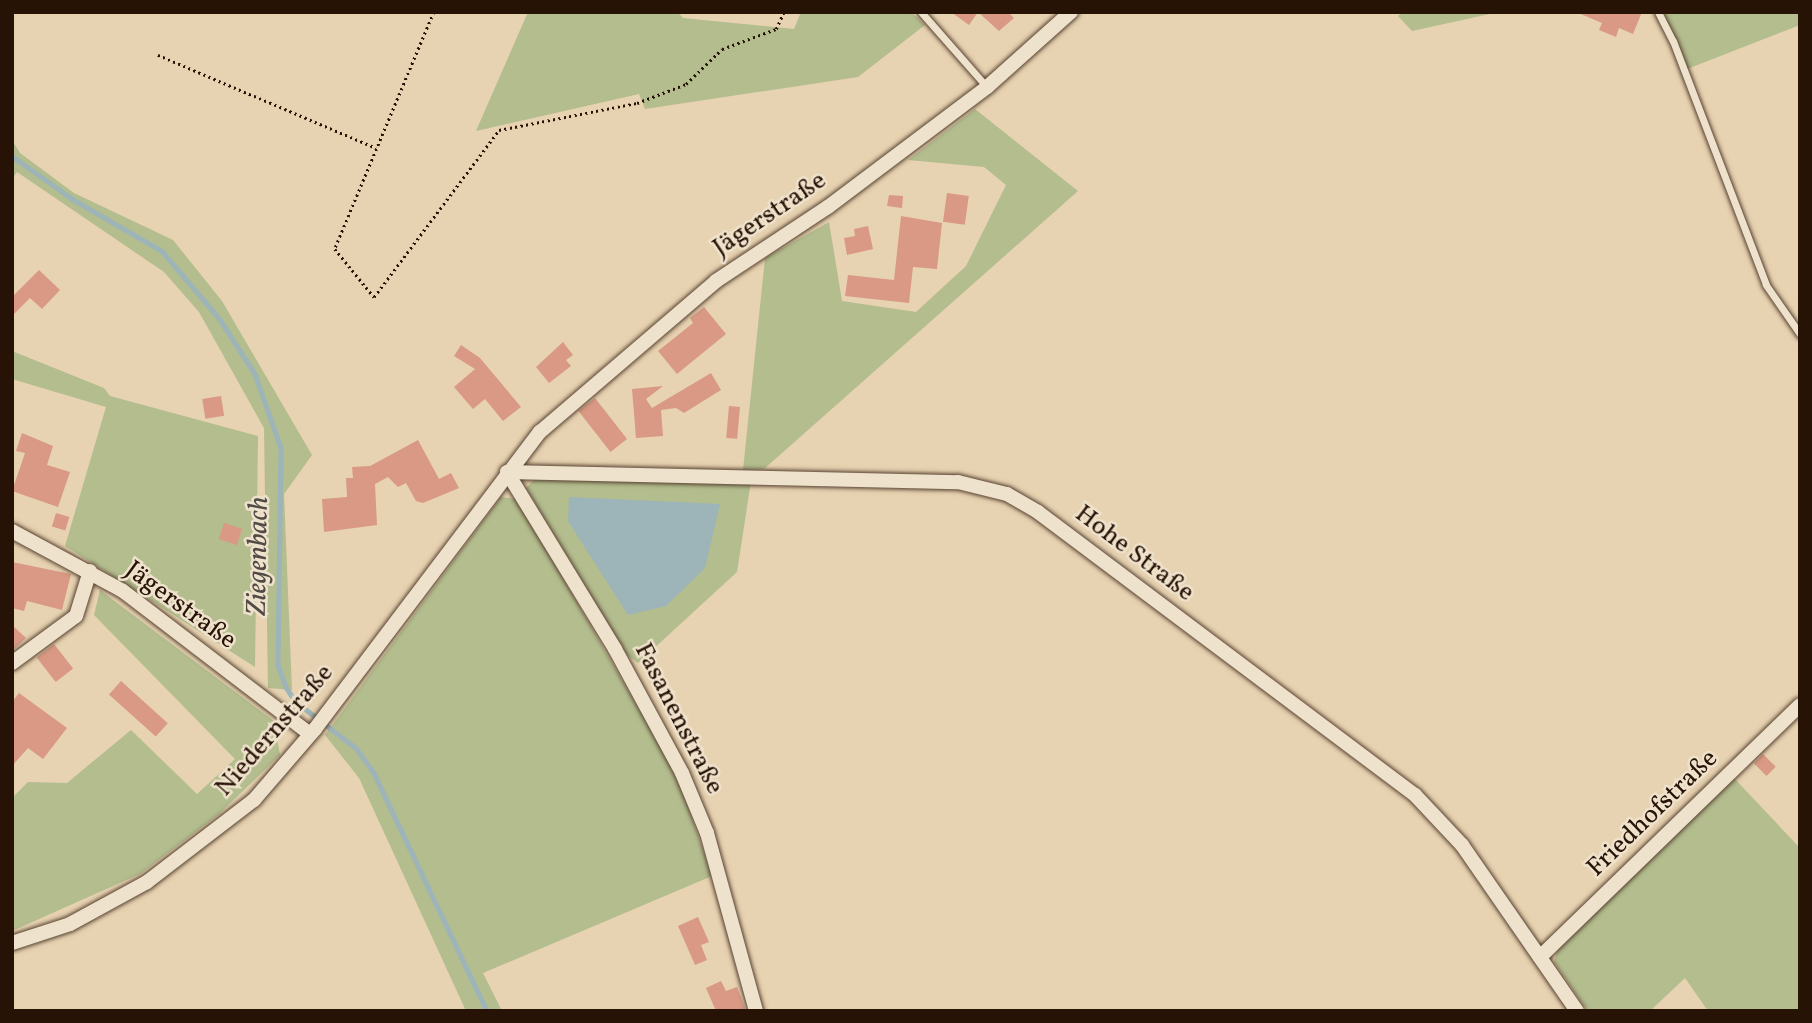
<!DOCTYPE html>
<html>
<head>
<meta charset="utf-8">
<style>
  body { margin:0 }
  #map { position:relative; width:1812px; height:1023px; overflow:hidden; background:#e7d2b1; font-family:Vollkorn,serif }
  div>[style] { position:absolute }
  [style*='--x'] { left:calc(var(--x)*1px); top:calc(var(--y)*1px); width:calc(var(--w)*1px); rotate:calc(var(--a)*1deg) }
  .green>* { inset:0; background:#b3bd8e }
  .water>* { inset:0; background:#9db4b8 }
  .stream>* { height:4.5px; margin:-2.25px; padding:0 2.25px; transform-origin:2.25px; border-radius:2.25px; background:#9db4b8 }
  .building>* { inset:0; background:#d99984; transform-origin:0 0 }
  .path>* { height:2.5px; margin-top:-1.25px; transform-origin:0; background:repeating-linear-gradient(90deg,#271206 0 2px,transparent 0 5.5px) }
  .roads { filter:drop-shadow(0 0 2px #574231) drop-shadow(0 0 2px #574231) }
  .lane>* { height:7px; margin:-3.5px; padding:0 3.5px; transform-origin:3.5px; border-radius:3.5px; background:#efe2cc }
  .street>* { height:14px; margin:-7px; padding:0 7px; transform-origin:7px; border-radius:7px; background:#efe2cc }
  span { translate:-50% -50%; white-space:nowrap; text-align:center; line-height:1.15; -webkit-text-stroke:5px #efe2cc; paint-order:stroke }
  .street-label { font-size:26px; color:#271206 }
  .water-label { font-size:28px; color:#504b44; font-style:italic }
  .frame { position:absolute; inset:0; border:14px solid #271206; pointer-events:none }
</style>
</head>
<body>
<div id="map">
  <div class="green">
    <div style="clip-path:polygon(528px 12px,678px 12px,683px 18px,794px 29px,801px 12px,911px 12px,925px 25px,858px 77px,645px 109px,639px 94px,476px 131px)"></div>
    <div style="clip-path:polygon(1403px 12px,1499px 12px,1412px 31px,1398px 16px)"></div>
    <div style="clip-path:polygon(1800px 12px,1800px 25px,1687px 69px,1664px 14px)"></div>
    <div style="clip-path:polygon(975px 109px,1078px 191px,764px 469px,743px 470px,765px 258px,829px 222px,842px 301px,916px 312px,966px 266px,1006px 185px,984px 167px,908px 160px)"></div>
    <div style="clip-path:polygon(12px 140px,20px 153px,74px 193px,173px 240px,222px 301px,312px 455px,284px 494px,292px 690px,268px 688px,264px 428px,199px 312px,164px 272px,17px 172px,12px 179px)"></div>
    <div style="clip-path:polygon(12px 351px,104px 388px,110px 396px,258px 436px,255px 667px,65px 546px,106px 407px,12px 379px)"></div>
    <div style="clip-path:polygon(536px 478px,751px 481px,737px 572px,638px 663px,627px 655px,526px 488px)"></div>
    <div style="clip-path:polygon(501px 497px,517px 499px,677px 775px,712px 876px,483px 973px,502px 1011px,466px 1011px,359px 778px,325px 735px)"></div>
    <div style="clip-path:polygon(100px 590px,274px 721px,280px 755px,218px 815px,140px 874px,12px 931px,12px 798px,28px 782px,67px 783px,131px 730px,197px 794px,235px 759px,94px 615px)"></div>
    <div style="clip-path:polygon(1733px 777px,1800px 848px,1800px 1011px,1708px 1011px,1685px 978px,1650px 1011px,1588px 1011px,1554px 962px,1558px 948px)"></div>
  </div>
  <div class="water">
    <div style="clip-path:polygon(569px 497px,720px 504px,705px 568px,666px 606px,628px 615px,568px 521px)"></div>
  </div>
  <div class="stream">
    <div style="--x:12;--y:156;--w:76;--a:35.4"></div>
    <div style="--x:74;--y:200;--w:102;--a:30.1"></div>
    <div style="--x:162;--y:251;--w:88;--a:49.6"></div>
    <div style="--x:219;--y:318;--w:67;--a:57.3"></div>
    <div style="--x:255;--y:374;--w:78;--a:70.6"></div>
    <div style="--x:281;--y:448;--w:217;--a:90.8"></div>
    <div style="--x:278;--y:665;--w:23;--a:70"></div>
    <div style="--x:286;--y:687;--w:17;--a:57"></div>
    <div style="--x:295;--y:701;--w:77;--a:37.6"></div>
    <div style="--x:356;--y:748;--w:31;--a:54"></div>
    <div style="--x:374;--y:773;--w:263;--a:64.6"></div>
  </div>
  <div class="building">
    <div style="clip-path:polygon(951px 12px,1008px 12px,1014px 18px,999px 31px,978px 12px,969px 25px)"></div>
    <div style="clip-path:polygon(1576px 12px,1642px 12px,1633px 34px,1619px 28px,1616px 37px,1599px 30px,1602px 23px)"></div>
    <div style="left:947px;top:193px;width:22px;height:29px;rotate:8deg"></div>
    <div style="clip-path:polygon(889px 195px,903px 196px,902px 208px,887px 206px)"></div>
    <div style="clip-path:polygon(901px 216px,942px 223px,937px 269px,913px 267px,909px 303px,845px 296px,848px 275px,894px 280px)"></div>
    <div style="clip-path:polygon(868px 226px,873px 249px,847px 255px,844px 238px,855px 236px,854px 229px)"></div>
    <div style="clip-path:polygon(39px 270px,60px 290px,42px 309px,30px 298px,12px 316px,12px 297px)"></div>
    <div style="clip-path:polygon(704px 307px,726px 334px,677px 374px,658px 351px,693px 323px,690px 318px)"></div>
    <div style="clip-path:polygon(563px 342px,573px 355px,566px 360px,571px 366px,549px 383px,536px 367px)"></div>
    <div style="clip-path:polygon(461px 345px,480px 358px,521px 407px,503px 421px,485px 399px,473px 409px,454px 387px,475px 369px,454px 356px)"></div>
    <div style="clip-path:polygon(711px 373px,721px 390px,684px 413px,676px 408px,661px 410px,663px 436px,636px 438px,632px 389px,663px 386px,646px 399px,652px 408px)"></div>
    <div style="left:221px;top:396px;width:20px;height:19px;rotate:81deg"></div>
    <div style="left:595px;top:398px;width:52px;height:21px;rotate:52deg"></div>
    <div style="left:729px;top:406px;width:11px;height:32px;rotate:5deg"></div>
    <div style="clip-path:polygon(22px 433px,53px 446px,47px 465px,70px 472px,58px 507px,12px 491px,25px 453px,16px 451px)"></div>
    <div style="clip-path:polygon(418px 440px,439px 479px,451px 473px,459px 488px,423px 503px,416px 501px,406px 483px,398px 487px,388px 477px,375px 484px,377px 525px,324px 532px,322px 499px,347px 497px,346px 478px,353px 478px,352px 467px,370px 466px)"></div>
    <div style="left:56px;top:513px;width:14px;height:14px;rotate:17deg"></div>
    <div style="left:224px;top:523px;width:19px;height:17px;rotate:18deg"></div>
    <div style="clip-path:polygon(12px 562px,71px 574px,62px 610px,27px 601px,24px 611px,12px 608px)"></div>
    <div style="clip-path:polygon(12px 625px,26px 638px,12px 651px)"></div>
    <div style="left:54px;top:644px;width:31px;height:22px;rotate:52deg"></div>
    <div style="left:121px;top:681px;width:63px;height:18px;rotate:42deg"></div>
    <div style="clip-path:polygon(19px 693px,67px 728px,43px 759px,28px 748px,12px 766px,12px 702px)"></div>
    <div style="left:1763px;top:754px;width:18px;height:13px;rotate:45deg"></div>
    <div style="clip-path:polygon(698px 917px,709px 942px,701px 945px,707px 960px,695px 965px,678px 926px)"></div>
    <div style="clip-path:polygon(721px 981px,726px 991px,737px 987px,746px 1011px,716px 1011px,706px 988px)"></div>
  </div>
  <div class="path">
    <div style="--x:434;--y:12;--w:257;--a:112.7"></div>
    <div style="--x:335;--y:249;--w:62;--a:50.9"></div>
    <div style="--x:374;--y:297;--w:209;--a:-53.2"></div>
    <div style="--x:499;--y:130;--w:141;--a:-11.1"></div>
    <div style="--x:637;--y:103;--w:53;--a:-21.2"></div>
    <div style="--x:686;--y:84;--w:50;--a:-44.2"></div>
    <div style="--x:722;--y:49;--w:58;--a:-20.3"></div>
    <div style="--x:776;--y:29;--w:19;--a:-65"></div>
    <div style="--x:158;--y:55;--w:237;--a:23.1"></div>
  </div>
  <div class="roads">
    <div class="lane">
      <div style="--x:921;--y:12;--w:100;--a:48.7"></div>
      <div style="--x:1658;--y:12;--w:33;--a:63"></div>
      <div style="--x:1673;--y:41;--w:261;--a:69.1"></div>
      <div style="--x:1766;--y:285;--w:60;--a:55.2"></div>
    </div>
    <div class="street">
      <div style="--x:507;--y:472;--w:451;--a:1.3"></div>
      <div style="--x:958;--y:482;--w:50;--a:13.8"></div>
      <div style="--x:1007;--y:494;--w:36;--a:30"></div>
      <div style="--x:1038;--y:512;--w:471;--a:36.9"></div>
      <div style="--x:1415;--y:795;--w:69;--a:46.8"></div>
      <div style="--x:1462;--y:845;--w:202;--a:55.3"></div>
      <div style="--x:507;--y:472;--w:207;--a:58.6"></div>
      <div style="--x:615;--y:649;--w:141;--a:61.6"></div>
      <div style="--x:682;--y:773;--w:65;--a:67.4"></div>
      <div style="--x:707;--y:833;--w:185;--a:74.6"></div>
      <div style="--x:12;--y:531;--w:126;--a:28.4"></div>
      <div style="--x:123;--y:591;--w:235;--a:37.4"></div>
      <div style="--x:12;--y:663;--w:79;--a:-36.3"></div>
      <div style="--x:76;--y:616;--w:47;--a:-72.7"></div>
      <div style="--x:12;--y:943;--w:61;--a:-18.1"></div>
      <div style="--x:70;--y:924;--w:88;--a:-28.6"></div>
      <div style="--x:147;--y:882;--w:135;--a:-37.5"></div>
      <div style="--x:254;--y:800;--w:94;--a:-49.3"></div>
      <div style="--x:315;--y:729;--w:373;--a:-52.9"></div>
      <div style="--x:540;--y:432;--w:232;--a:-40.6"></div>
      <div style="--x:716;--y:281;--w:134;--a:-33.5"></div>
      <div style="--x:828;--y:207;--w:199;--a:-37"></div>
      <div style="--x:987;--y:87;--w:113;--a:-41.8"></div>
      <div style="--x:1540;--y:957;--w:362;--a:-44.1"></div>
    </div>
  </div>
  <div class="street-label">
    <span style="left:770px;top:215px;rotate:-34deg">Jägerstraße</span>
    <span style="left:1134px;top:554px;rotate:37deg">Hohe Straße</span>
    <span style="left:180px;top:606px;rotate:36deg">Jägerstraße</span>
    <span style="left:678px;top:719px;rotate:63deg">Fasanenstraße</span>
    <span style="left:275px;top:731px;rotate:-49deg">Niedernstraße</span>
    <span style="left:1653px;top:814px;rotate:-44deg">Friedhofstraße</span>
  </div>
  <div class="water-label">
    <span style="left:259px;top:556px;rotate:-89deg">Ziegenbach</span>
  </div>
  <div class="frame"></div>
</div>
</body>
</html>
